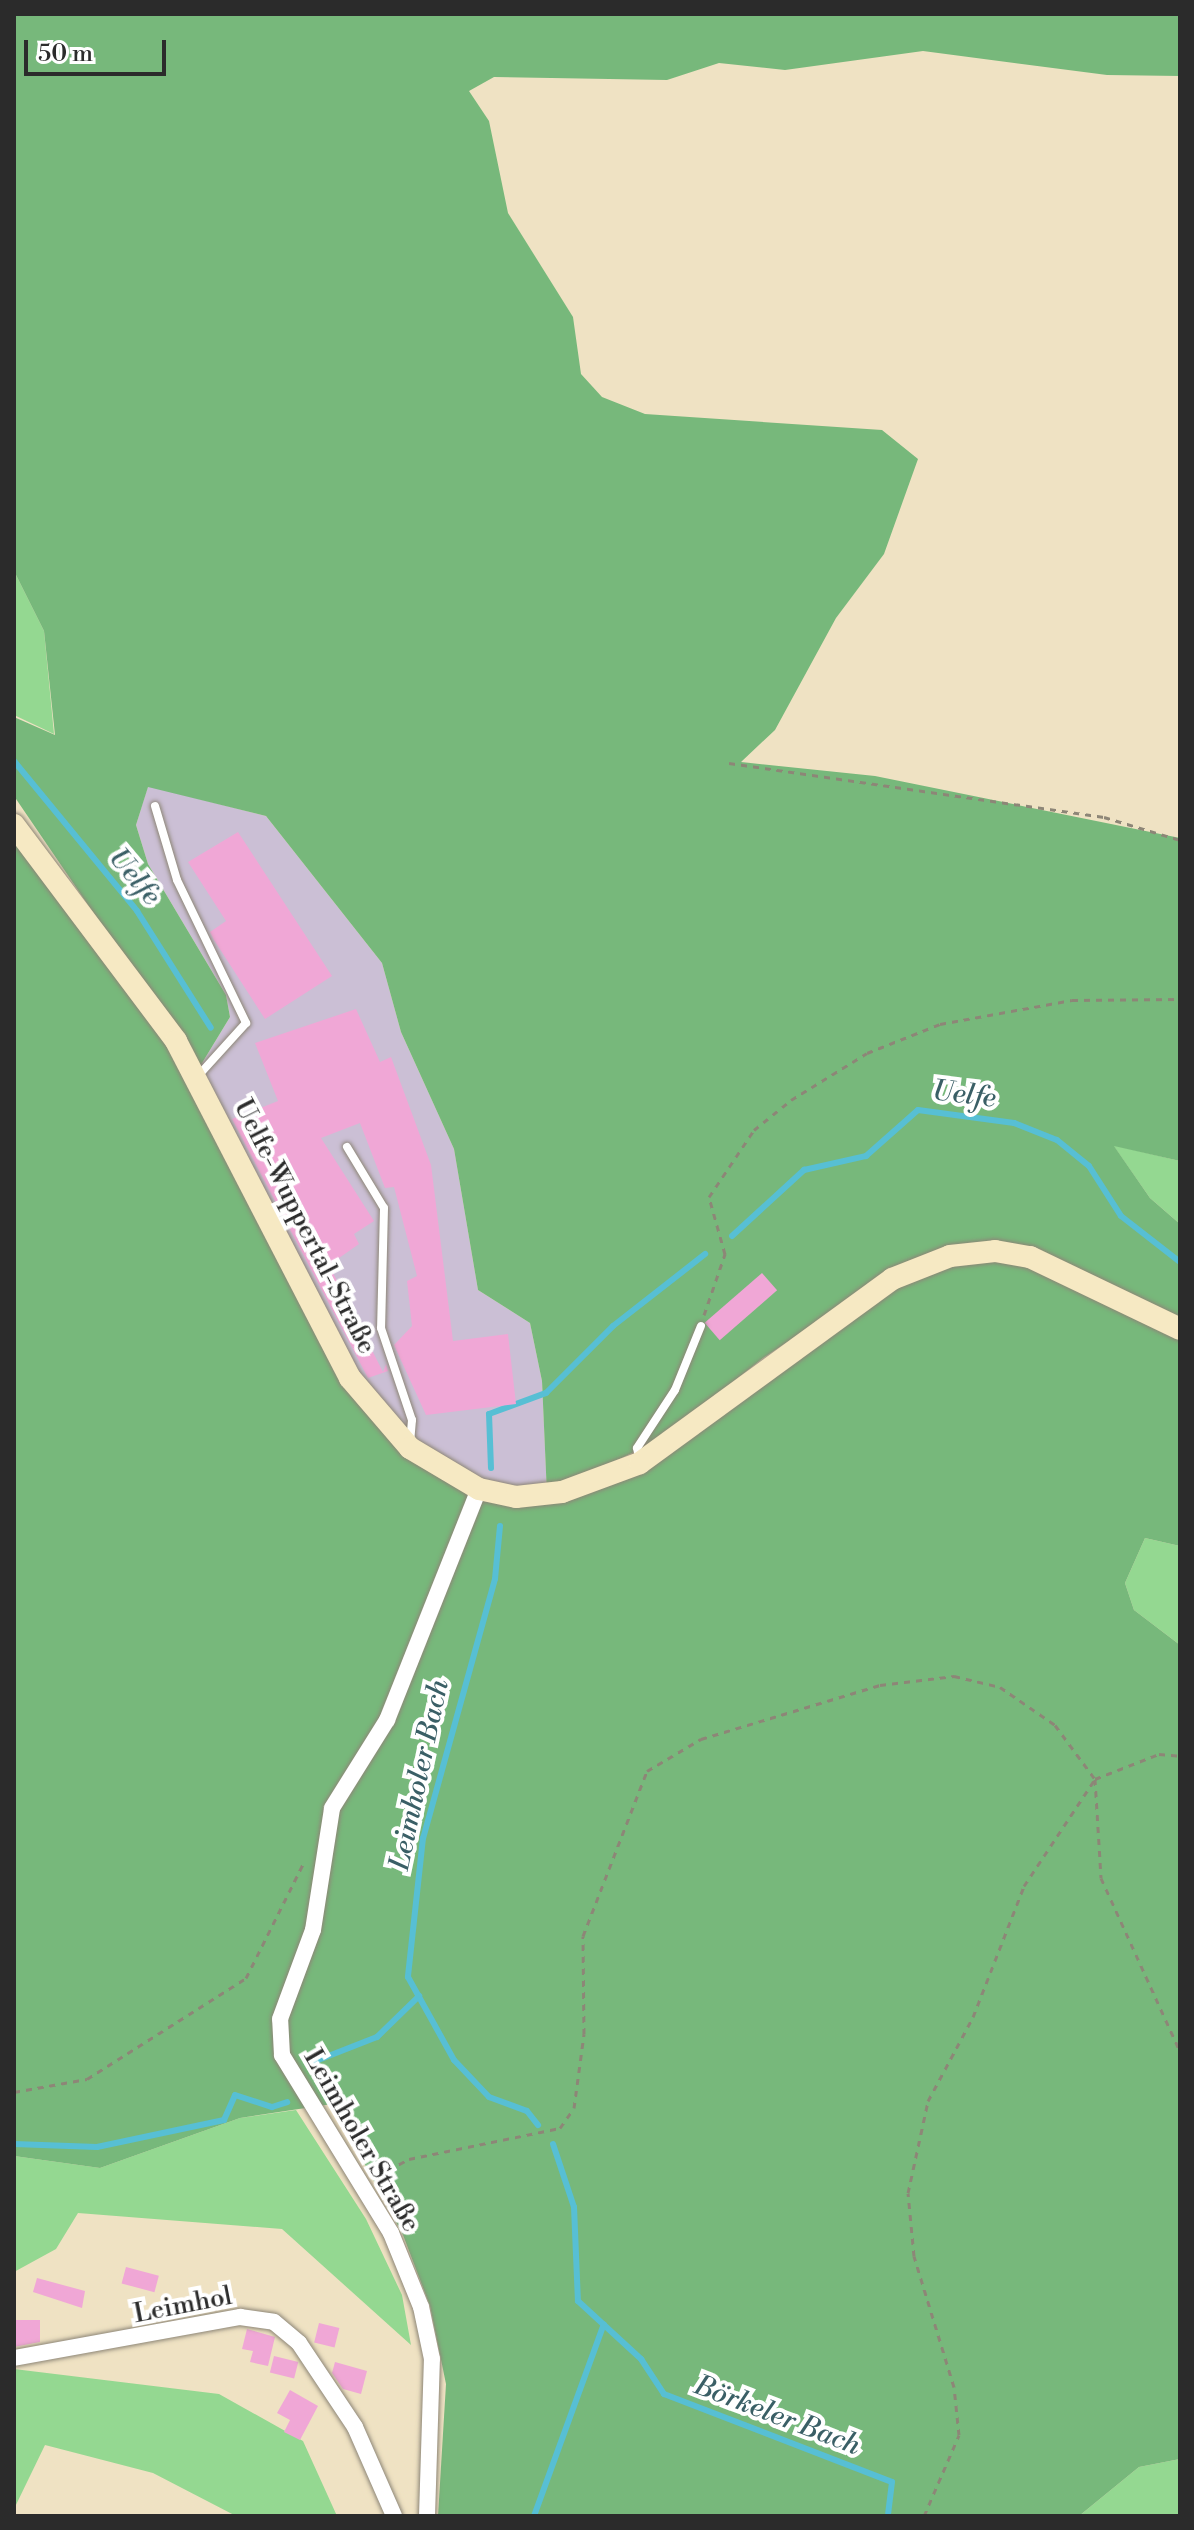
<!DOCTYPE html>
<html>
<head>
<meta charset="utf-8">
<style>
  body { margin:0 }
  #map { position:relative; width:1194px; height:2530px; overflow:hidden; background:#efe2c3; font-family:"Libre Bodoni",serif }
  div>[style] { position:absolute }
  [style*='--x'] { left:calc(var(--x)*1px); top:calc(var(--y)*1px); width:calc(var(--w)*1px); rotate:calc(var(--a)*1deg) }
  .industrial>* { inset:0; background:#cbbfd5 }
  .green>* { inset:0; background:#94d891 }
  .forest>* { inset:0; background:#77b87b }
  .stream>* { height:6px; margin:-3px; padding:0 3px; transform-origin:3px; border-radius:3px; background:#57bfd4 }
  .building>* { inset:0; background:#f0a7d6; transform-origin:0 0 }
  .path>* { height:3px; margin-top:-1.5px; transform-origin:0; background:repeating-linear-gradient(90deg,#8d8677 0 6px,transparent 0 12px) }
  .roads { filter:drop-shadow(0 0 2px #8d8677) drop-shadow(0 0 2px #8d8677) }
  .service>* { height:8px; margin:-4px; padding:0 4px; transform-origin:4px; border-radius:4px; background:#fff }
  .minor>* { height:16px; margin:-8px; padding:0 8px; transform-origin:8px; border-radius:8px; background:#fff }
  .secondary>* { height:22px; margin:-11px; padding:0 11px; transform-origin:11px; border-radius:11px; background:#f6e9c3 }
  span { translate:-50% -50%; white-space:nowrap; text-align:center; line-height:1.15; -webkit-text-stroke:8px #fff; paint-order:stroke }
  .street-label { font-size:26px; color:#2b2b2b }
  .water-label { font-size:28px; color:#3a5f66; font-style:italic }
  .frame { position:absolute; inset:0; border:16px solid #2b2b2b; pointer-events:none }
  .scale { position:absolute; left:24px; top:40px; width:142px; height:36px; box-sizing:border-box; border:4px solid #2b2b2b; border-top:0; padding-left:10px; font-size:24px; line-height:28px; white-space:nowrap; color:#2b2b2b; -webkit-text-stroke:6px #fff; paint-order:stroke }
</style>
</head>
<body>
<div id="map">
  <div class="industrial">
    <div style="clip-path:polygon(148px 786px,266px 816px,382px 963px,401px 1032px,454px 1149px,478px 1290px,530px 1323px,542px 1381px,547px 1494px,483px 1483px,415px 1442px,364px 1385px,199px 1068px,230px 1017px,226px 995px,148px 864px,136px 825px)"></div>
  </div>
  <div class="green">
    <div style="clip-path:polygon(14px 571px,44px 631px,54px 734px,14px 715px)"></div>
    <div style="clip-path:polygon(1113px 1145px,1180px 1161px,1180px 1224px,1150px 1198px)"></div>
    <div style="clip-path:polygon(1145px 1538px,1180px 1546px,1180px 1645px,1134px 1610px,1125px 1583px)"></div>
    <div style="clip-path:polygon(296px 2110px,366px 2219px,402px 2295px,411px 2345px,282px 2229px,78px 2213px,56px 2249px,14px 2272px,14px 2156px,100px 2168px,240px 2118px)"></div>
    <div style="clip-path:polygon(14px 2369px,219px 2394px,303px 2441px,337px 2516px,236px 2516px,153px 2473px,45px 2445px,14px 2509px)"></div>
    <div style="clip-path:polygon(1180px 2459px,1180px 2516px,1079px 2516px,1139px 2467px)"></div>
  </div>
  <div class="forest">
    <div style="clip-path:polygon(14px 14px,1180px 14px,1180px 76px,1107px 75px,923px 51px,785px 70px,719px 63px,667px 80px,494px 77px,469px 91px,489px 121px,508px 213px,573px 317px,581px 374px,602px 397px,645px 414px,882px 430px,918px 459px,884px 554px,836px 618px,775px 730px,741px 762px,875px 776px,1180px 838px,1180px 1161px,1114px 1146px,1150px 1198px,1180px 1224px,1180px 1325px,1033px 1253px,995px 1246px,948px 1252px,889px 1275px,763px 1358px,662px 1438px,551px 1493px,640px 1463px,892px 1279px,950px 1256px,995px 1251px,1030px 1257px,1180px 1329px,1180px 1546px,1145px 1538px,1125px 1583px,1134px 1610px,1180px 1645px,1180px 2459px,1139px 2467px,1079px 2516px,438px 2516px,446px 2384px,430px 2306px,403px 2235px,332px 2104px,240px 2118px,100px 2168px,14px 2156px,14px 825px,176px 1041px,302px 1295px,369px 1403px,410px 1448px,479px 1489px,547px 1495px,542px 1381px,530px 1323px,478px 1290px,454px 1149px,401px 1032px,382px 963px,266px 816px,148px 787px,136px 825px,148px 864px,226px 995px,230px 1017px,199px 1068px,14px 796px,14px 717px,55px 735px,44px 631px,14px 571px)"></div>
  </div>
  <div class="stream">
    <div style="--x:14;--y:761;--w:194;--a:50.6"></div>
    <div style="--x:137;--y:911;--w:138;--a:57.7"></div>
    <div style="--x:732;--y:1236;--w:98;--a:-42.5"></div>
    <div style="--x:804;--y:1170;--w:64;--a:-12.7"></div>
    <div style="--x:866;--y:1156;--w:69;--a:-41.5"></div>
    <div style="--x:918;--y:1110;--w:97;--a:7.7"></div>
    <div style="--x:1014;--y:1123;--w:46;--a:21.6"></div>
    <div style="--x:1057;--y:1140;--w:41;--a:39.1"></div>
    <div style="--x:1089;--y:1166;--w:59;--a:57.4"></div>
    <div style="--x:1121;--y:1216;--w:75;--a:37.9"></div>
    <div style="--x:491;--y:1468;--w:54;--a:-92.1"></div>
    <div style="--x:489;--y:1414;--w:61;--a:-20.2"></div>
    <div style="--x:546;--y:1393;--w:95;--a:-45"></div>
    <div style="--x:613;--y:1326;--w:117;--a:-38"></div>
    <div style="--x:500;--y:1526;--w:53;--a:95.4"></div>
    <div style="--x:495;--y:1579;--w:269;--a:105.5"></div>
    <div style="--x:423;--y:1838;--w:140;--a:96.2"></div>
    <div style="--x:408;--y:1977;--w:95;--a:61"></div>
    <div style="--x:454;--y:2060;--w:51;--a:46.6"></div>
    <div style="--x:489;--y:2097;--w:40;--a:20.2"></div>
    <div style="--x:527;--y:2111;--w:18;--a:52"></div>
    <div style="--x:308;--y:2064;--w:74;--a:-21.4"></div>
    <div style="--x:377;--y:2037;--w:59;--a:-44.3"></div>
    <div style="--x:14;--y:2144;--w:83;--a:2.1"></div>
    <div style="--x:97;--y:2147;--w:130;--a:-12"></div>
    <div style="--x:224;--y:2120;--w:27;--a:-66"></div>
    <div style="--x:235;--y:2095;--w:39;--a:18"></div>
    <div style="--x:272;--y:2107;--w:16;--a:-18"></div>
    <div style="--x:553;--y:2144;--w:66;--a:71.6"></div>
    <div style="--x:574;--y:2207;--w:94;--a:87.6"></div>
    <div style="--x:578;--y:2301;--w:86;--a:42.6"></div>
    <div style="--x:641;--y:2359;--w:42;--a:56.7"></div>
    <div style="--x:664;--y:2394;--w:244;--a:21.1"></div>
    <div style="--x:892;--y:2482;--w:31;--a:97"></div>
    <div style="--x:534;--y:2516;--w:204;--a:-70"></div>
  </div>
  <div class="building">
    <div style="clip-path:polygon(238px 832px,332px 976px,265px 1019px,214px 940px,210px 932px,226px 921px,188px 862px)"></div>
    <div style="clip-path:polygon(356px 1009px,380px 1062px,391px 1057px,431px 1165px,453px 1341px,508px 1334px,516px 1404px,426px 1415px,394px 1345px,412px 1326px,407px 1281px,417px 1276px,394px 1187px,385px 1188px,360px 1123px,321px 1138px,374px 1221px,354px 1234px,359px 1244px,329px 1265px,383px 1372px,386px 1364px,388px 1371px,368px 1378px,232px 1119px,278px 1101px,255px 1043px)"></div>
    <div style="left:762px;top:1273px;width:23px;height:76px;rotate:49deg"></div>
    <div style="left:126px;top:2267px;width:34px;height:17px;rotate:15deg"></div>
    <div style="clip-path:polygon(37px 2278px,85px 2291px,82px 2308px,33px 2292px)"></div>
    <div style="clip-path:polygon(14px 2320px,40px 2320px,40px 2342px,14px 2347px)"></div>
    <div style="left:319px;top:2323px;width:21px;height:20px;rotate:14deg"></div>
    <div style="clip-path:polygon(247px 2329px,275px 2337px,268px 2366px,250px 2362px,253px 2351px,242px 2349px)"></div>
    <div style="left:274px;top:2356px;width:25px;height:17px;rotate:14deg"></div>
    <div style="clip-path:polygon(335px 2362px,367px 2371px,361px 2394px,343px 2389px,332px 2373px)"></div>
    <div style="clip-path:polygon(290px 2390px,318px 2406px,300px 2440px,284px 2432px,290px 2420px,277px 2413px)"></div>
  </div>
  <div class="path">
    <div style="--x:729;--y:763;--w:379;--a:8.2"></div>
    <div style="--x:1104;--y:817;--w:79;--a:16.8"></div>
    <div style="--x:704;--y:1315;--w:65;--a:-71"></div>
    <div style="--x:725;--y:1254;--w:59;--a:-105.7"></div>
    <div style="--x:709;--y:1197;--w:81;--a:-56.1"></div>
    <div style="--x:754;--y:1130;--w:48;--a:-39"></div>
    <div style="--x:791;--y:1100;--w:89;--a:-31.7"></div>
    <div style="--x:867;--y:1053;--w:79;--a:-21.7"></div>
    <div style="--x:940;--y:1024;--w:134;--a:-10.3"></div>
    <div style="--x:1072;--y:1000;--w:108;--a:-0.5"></div>
    <div style="--x:14;--y:2092;--w:74;--a:-10.1"></div>
    <div style="--x:87;--y:2079;--w:188;--a:-32.4"></div>
    <div style="--x:246;--y:1978;--w:130;--a:-63.4"></div>
    <div style="--x:378;--y:2176;--w:35;--a:-29"></div>
    <div style="--x:409;--y:2159;--w:154;--a:-11.6"></div>
    <div style="--x:560;--y:2128;--w:24;--a:-55"></div>
    <div style="--x:574;--y:2108;--w:75;--a:-82.3"></div>
    <div style="--x:584;--y:2034;--w:98;--a:-90.6"></div>
    <div style="--x:583;--y:1936;--w:177;--a:-68.8"></div>
    <div style="--x:647;--y:1771;--w:63;--a:-30.7"></div>
    <div style="--x:701;--y:1739;--w:187;--a:-16.8"></div>
    <div style="--x:880;--y:1685;--w:75;--a:-6.9"></div>
    <div style="--x:954;--y:1676;--w:47;--a:13.4"></div>
    <div style="--x:1000;--y:1687;--w:67;--a:34.6"></div>
    <div style="--x:1055;--y:1725;--w:67;--a:53.5"></div>
    <div style="--x:1095;--y:1779;--w:99;--a:86.5"></div>
    <div style="--x:1101;--y:1878;--w:190;--a:65.5"></div>
    <div style="--x:924;--y:2516;--w:88;--a:-66.6"></div>
    <div style="--x:959;--y:2435;--w:48;--a:-95.9"></div>
    <div style="--x:954;--y:2387;--w:137;--a:-107"></div>
    <div style="--x:914;--y:2256;--w:63;--a:-95.4"></div>
    <div style="--x:908;--y:2193;--w:94;--a:-77.7"></div>
    <div style="--x:928;--y:2101;--w:95;--a:-61.8"></div>
    <div style="--x:973;--y:2017;--w:141;--a:-68.7"></div>
    <div style="--x:1024;--y:1886;--w:128;--a:-56.4"></div>
    <div style="--x:1095;--y:1779;--w:69;--a:-21.3"></div>
    <div style="--x:1159;--y:1754;--w:21;--a:5"></div>
  </div>
  <div class="roads">
    <div class="service">
      <div style="--x:155;--y:806;--w:77;--a:73.4"></div>
      <div style="--x:177;--y:880;--w:159;--a:64.2"></div>
      <div style="--x:246;--y:1023;--w:73;--a:132.2"></div>
      <div style="--x:347;--y:1147;--w:71;--a:58.8"></div>
      <div style="--x:384;--y:1208;--w:120;--a:91.4"></div>
      <div style="--x:381;--y:1328;--w:97;--a:71.4"></div>
      <div style="--x:412;--y:1420;--w:23;--a:95"></div>
      <div style="--x:640;--y:1462;--w:14;--a:-102"></div>
      <div style="--x:637;--y:1448;--w:69;--a:-56.8"></div>
      <div style="--x:675;--y:1390;--w:69;--a:-67.9"></div>
    </div>
    <div class="minor">
      <div style="--x:14;--y:2358;--w:230;--a:-10.3"></div>
      <div style="--x:240;--y:2317;--w:34;--a:8"></div>
      <div style="--x:274;--y:2322;--w:33;--a:40"></div>
      <div style="--x:299;--y:2343;--w:101;--a:56.3"></div>
      <div style="--x:355;--y:2427;--w:97;--a:66.3"></div>
      <div style="--x:427;--y:2516;--w:157;--a:-88.2"></div>
      <div style="--x:432;--y:2359;--w:53;--a:-101.9"></div>
      <div style="--x:421;--y:2307;--w:80;--a:-112.1"></div>
      <div style="--x:391;--y:2233;--w:209;--a:-121.5"></div>
      <div style="--x:282;--y:2055;--w:36;--a:-93"></div>
      <div style="--x:280;--y:2019;--w:95;--a:-69.7"></div>
      <div style="--x:313;--y:1930;--w:123;--a:-81.1"></div>
      <div style="--x:332;--y:1808;--w:104;--a:-58"></div>
      <div style="--x:387;--y:1720;--w:249;--a:-68.3"></div>
    </div>
    <div class="secondary">
      <div style="--x:14;--y:825;--w:270;--a:53.1"></div>
      <div style="--x:176;--y:1041;--w:379;--a:62.7"></div>
      <div style="--x:350;--y:1378;--w:92;--a:49.4"></div>
      <div style="--x:410;--y:1448;--w:80;--a:30.7"></div>
      <div style="--x:479;--y:1489;--w:38;--a:12"></div>
      <div style="--x:516;--y:1497;--w:46;--a:-6.2"></div>
      <div style="--x:562;--y:1492;--w:83;--a:-20.4"></div>
      <div style="--x:640;--y:1463;--w:312;--a:-36.1"></div>
      <div style="--x:892;--y:1279;--w:62;--a:-21.6"></div>
      <div style="--x:950;--y:1256;--w:45;--a:-6.3"></div>
      <div style="--x:995;--y:1251;--w:36;--a:10"></div>
      <div style="--x:1030;--y:1257;--w:166;--a:25.6"></div>
    </div>
  </div>
  <div class="street-label">
    <span style="left:304px;top:1227px;rotate:63deg">Uelfe-Wuppertal-Straße</span>
    <span style="left:361px;top:2141px;rotate:60deg">Leimholer Straße</span>
    <span style="left:183px;top:2306px;rotate:-11deg">Leimhol</span>
  </div>
  <div class="water-label">
    <span style="left:134px;top:877px;rotate:50deg">Uelfe</span>
    <span style="left:964px;top:1095px;rotate:7deg">Uelfe</span>
    <span style="left:420px;top:1775px;rotate:-78deg">Leimholer Bach</span>
    <span style="left:777px;top:2416px;rotate:21deg">Börkeler Bach</span>
  </div>
  <div class="frame"></div>
  <div class="scale">50 m</div>
</div>
</body>
</html>
